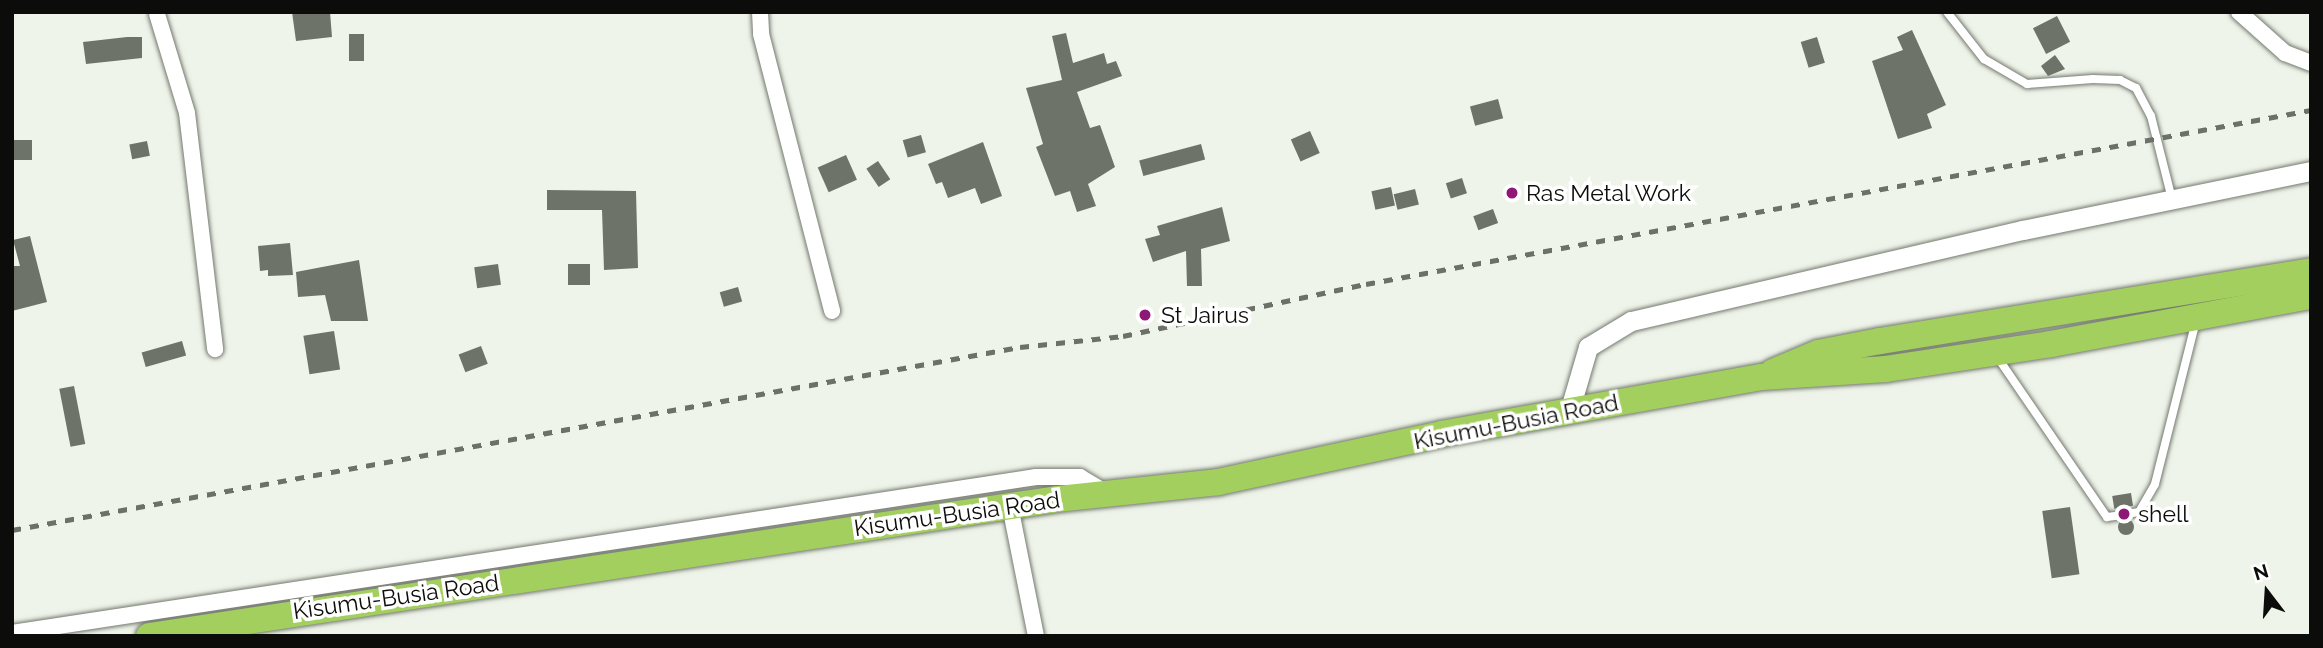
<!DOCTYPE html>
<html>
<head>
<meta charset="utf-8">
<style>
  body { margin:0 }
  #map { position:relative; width:2323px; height:648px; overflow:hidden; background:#eef4e9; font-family:Raleway,sans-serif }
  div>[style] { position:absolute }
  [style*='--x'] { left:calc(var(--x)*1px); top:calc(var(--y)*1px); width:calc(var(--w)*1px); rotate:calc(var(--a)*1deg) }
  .building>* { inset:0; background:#6e736a; transform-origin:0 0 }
  .round { border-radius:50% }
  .roads { filter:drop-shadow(0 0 2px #74796f) drop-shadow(0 0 2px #74796f) }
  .service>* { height:8px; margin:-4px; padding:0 4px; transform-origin:4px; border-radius:4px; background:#fff }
  .minor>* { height:16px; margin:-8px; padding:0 8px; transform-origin:8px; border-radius:8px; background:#fff }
  .tertiary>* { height:19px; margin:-9.5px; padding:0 9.5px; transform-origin:9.5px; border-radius:9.5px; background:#fff }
  .trunk>* { height:26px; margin:-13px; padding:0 13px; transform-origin:13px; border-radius:13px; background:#a3cf5e }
  .rail>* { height:5px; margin-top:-2.5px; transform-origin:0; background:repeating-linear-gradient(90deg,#6c7069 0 9px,transparent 0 18px) }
  .dots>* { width:19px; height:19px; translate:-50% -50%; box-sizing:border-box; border:4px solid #fff; border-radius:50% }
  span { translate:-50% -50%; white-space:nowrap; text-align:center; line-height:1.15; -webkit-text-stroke:7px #fff; paint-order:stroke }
  .poi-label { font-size:23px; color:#0c0d0a }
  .left { translate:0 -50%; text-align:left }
  .street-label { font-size:23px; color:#0c0d0a }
  .frame { position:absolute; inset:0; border:14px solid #0c0d0a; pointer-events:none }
  .north { position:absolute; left:2232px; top:557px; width:70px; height:70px; -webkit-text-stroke:5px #fff; paint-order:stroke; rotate:343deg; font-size:19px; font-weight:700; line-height:28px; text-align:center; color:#0c0d0a }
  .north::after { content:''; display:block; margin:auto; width:24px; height:32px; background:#0c0d0a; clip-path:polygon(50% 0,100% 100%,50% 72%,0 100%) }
</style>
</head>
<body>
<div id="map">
  <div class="building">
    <div style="clip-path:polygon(292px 12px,330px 12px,332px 37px,296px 41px)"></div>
    <div style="left:2057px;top:16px;width:29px;height:27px;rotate:63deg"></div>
    <div style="clip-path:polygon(1912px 30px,1946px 105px,1927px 114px,1932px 128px,1898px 139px,1872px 61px,1903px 50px,1897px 37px)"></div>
    <div style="clip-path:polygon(1066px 33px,1073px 63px,1104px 53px,1107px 64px,1116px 61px,1122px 76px,1077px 92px,1090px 128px,1100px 125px,1115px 167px,1088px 184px,1096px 206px,1077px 212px,1070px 191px,1055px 196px,1036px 147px,1043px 144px,1026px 88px,1062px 80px,1052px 36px)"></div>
    <div style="left:349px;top:34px;width:15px;height:27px"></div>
    <div style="clip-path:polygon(127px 37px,142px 37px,142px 58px,86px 64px,83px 42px)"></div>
    <div style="left:1817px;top:37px;width:27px;height:17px;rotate:73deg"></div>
    <div style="clip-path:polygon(2055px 55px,2065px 69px,2048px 76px,2041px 66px)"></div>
    <div style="left:1498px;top:99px;width:20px;height:29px;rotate:75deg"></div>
    <div style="left:1310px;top:131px;width:24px;height:21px;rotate:66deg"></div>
    <div style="left:921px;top:135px;width:18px;height:19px;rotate:74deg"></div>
    <div style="left:32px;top:140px;width:20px;height:20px;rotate:90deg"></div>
    <div style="left:147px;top:141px;width:15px;height:18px;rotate:79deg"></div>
    <div style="clip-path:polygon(983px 142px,1002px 196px,981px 204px,975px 188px,948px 198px,942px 182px,936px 184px,928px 164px)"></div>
    <div style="left:1201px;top:144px;width:16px;height:64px;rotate:75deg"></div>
    <div style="left:846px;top:155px;width:27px;height:31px;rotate:66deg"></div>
    <div style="left:878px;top:161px;width:22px;height:14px;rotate:56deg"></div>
    <div style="left:1462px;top:178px;width:16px;height:17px;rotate:72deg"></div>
    <div style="left:1391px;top:187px;width:19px;height:20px;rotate:78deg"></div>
    <div style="left:1415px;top:189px;width:16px;height:22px;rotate:76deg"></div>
    <div style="clip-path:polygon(547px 190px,636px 191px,638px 268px,604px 270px,602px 210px,547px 210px)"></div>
    <div style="clip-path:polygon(1222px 207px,1230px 241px,1201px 249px,1202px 286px,1187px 286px,1186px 251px,1153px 262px,1145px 239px,1160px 235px,1157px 226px)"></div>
    <div style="left:1493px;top:209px;width:15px;height:21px;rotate:70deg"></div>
    <div style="clip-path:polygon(30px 236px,47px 302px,12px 311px,12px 266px,20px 266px,13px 240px)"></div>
    <div style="clip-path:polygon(290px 243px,293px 275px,268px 276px,268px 270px,260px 271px,258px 246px)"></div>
    <div style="clip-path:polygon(359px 260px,368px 321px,331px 321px,325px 295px,298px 297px,296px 272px)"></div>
    <div style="left:498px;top:264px;width:21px;height:24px;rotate:82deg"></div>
    <div style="left:568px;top:264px;width:22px;height:21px"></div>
    <div style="left:738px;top:287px;width:15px;height:19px;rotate:74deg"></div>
    <div style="left:334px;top:331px;width:39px;height:31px;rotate:81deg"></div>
    <div style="left:182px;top:341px;width:15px;height:42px;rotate:74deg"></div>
    <div style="left:481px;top:346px;width:19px;height:24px;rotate:69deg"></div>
    <div style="left:74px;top:386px;width:59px;height:15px;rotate:79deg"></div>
    <div style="left:2131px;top:493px;width:13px;height:19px;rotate:81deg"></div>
    <div style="left:2070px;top:507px;width:68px;height:28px;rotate:82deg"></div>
    <div class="round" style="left:2118px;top:519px;width:16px;height:16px"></div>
  </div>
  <div class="roads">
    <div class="service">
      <div style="--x:1947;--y:12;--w:60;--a:51.8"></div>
      <div style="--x:1984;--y:59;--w:50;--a:30.2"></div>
      <div style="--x:2027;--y:84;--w:66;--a:-4.3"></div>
      <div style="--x:2093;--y:79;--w:27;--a:2"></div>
      <div style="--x:2120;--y:80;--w:18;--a:27"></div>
      <div style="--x:2136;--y:88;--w:32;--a:62"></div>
      <div style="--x:2151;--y:116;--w:86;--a:75.8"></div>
      <div style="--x:1998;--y:358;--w:193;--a:55.6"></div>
      <div style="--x:2107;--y:517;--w:16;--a:-7"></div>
      <div style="--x:2123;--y:515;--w:16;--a:-11"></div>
      <div style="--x:2139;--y:512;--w:32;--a:-60"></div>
      <div style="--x:2155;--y:484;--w:168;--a:-75.9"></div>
    </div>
    <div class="minor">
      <div style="--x:760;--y:12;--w:22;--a:87"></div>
      <div style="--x:761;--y:34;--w:286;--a:75.6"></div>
      <div style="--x:2239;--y:12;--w:62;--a:41.7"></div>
      <div style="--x:2285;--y:53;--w:28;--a:21"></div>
      <div style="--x:157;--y:14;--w:103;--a:73.1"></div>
      <div style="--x:187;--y:113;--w:238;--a:83.2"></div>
      <div style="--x:1010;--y:506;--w:133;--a:78.7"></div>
      <div style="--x:12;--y:633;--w:1036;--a:-8.66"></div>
      <div style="--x:1036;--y:477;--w:44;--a:0"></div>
      <div style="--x:1080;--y:477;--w:31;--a:31"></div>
    </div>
    <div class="tertiary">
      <div style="--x:1569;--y:412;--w:68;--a:-73.7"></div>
      <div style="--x:1588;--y:347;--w:50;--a:-31.2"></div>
      <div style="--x:1631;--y:321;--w:402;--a:-13.1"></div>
      <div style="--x:2023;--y:230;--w:294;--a:-11.6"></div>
    </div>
    <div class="trunk">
      <div style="--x:1773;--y:372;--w:49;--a:-22.9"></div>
      <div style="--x:1818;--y:353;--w:63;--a:-11"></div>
      <div style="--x:1880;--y:341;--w:437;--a:-9.2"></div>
      <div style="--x:149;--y:636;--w:918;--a:-8.58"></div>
      <div style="--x:1057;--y:499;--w:162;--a:-6"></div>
      <div style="--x:1218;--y:482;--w:228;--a:-12.1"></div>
      <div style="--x:1441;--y:434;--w:326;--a:-10.1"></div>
      <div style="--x:1762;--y:377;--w:124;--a:-3.7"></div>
      <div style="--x:1886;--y:369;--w:167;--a:-8.6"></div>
      <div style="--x:2051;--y:344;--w:264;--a:-10.5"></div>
    </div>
  </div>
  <div class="rail">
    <div style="--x:12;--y:530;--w:1024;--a:-10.29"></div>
    <div style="--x:1020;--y:347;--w:104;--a:-6.1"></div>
    <div style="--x:1123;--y:336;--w:249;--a:-12.1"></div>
    <div style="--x:1366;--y:284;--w:961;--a:-10.43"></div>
  </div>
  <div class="dots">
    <div style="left:1512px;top:193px;background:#8f1876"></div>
    <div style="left:1145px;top:315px;background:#8f1876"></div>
    <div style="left:2124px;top:514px;background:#8f1876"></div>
  </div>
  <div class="poi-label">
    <span class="left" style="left:1526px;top:193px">Ras Metal Work</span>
    <span class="left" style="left:1161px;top:315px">St Jairus</span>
    <span class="left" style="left:2138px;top:514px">shell</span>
  </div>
  <div class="street-label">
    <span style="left:1516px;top:422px;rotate:-11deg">Kisumu-Busia Road</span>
    <span style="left:957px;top:514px;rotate:-8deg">Kisumu-Busia Road</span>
    <span style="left:396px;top:597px;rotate:-8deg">Kisumu-Busia Road</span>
  </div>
  <div class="frame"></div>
  <div class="north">N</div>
</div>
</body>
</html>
